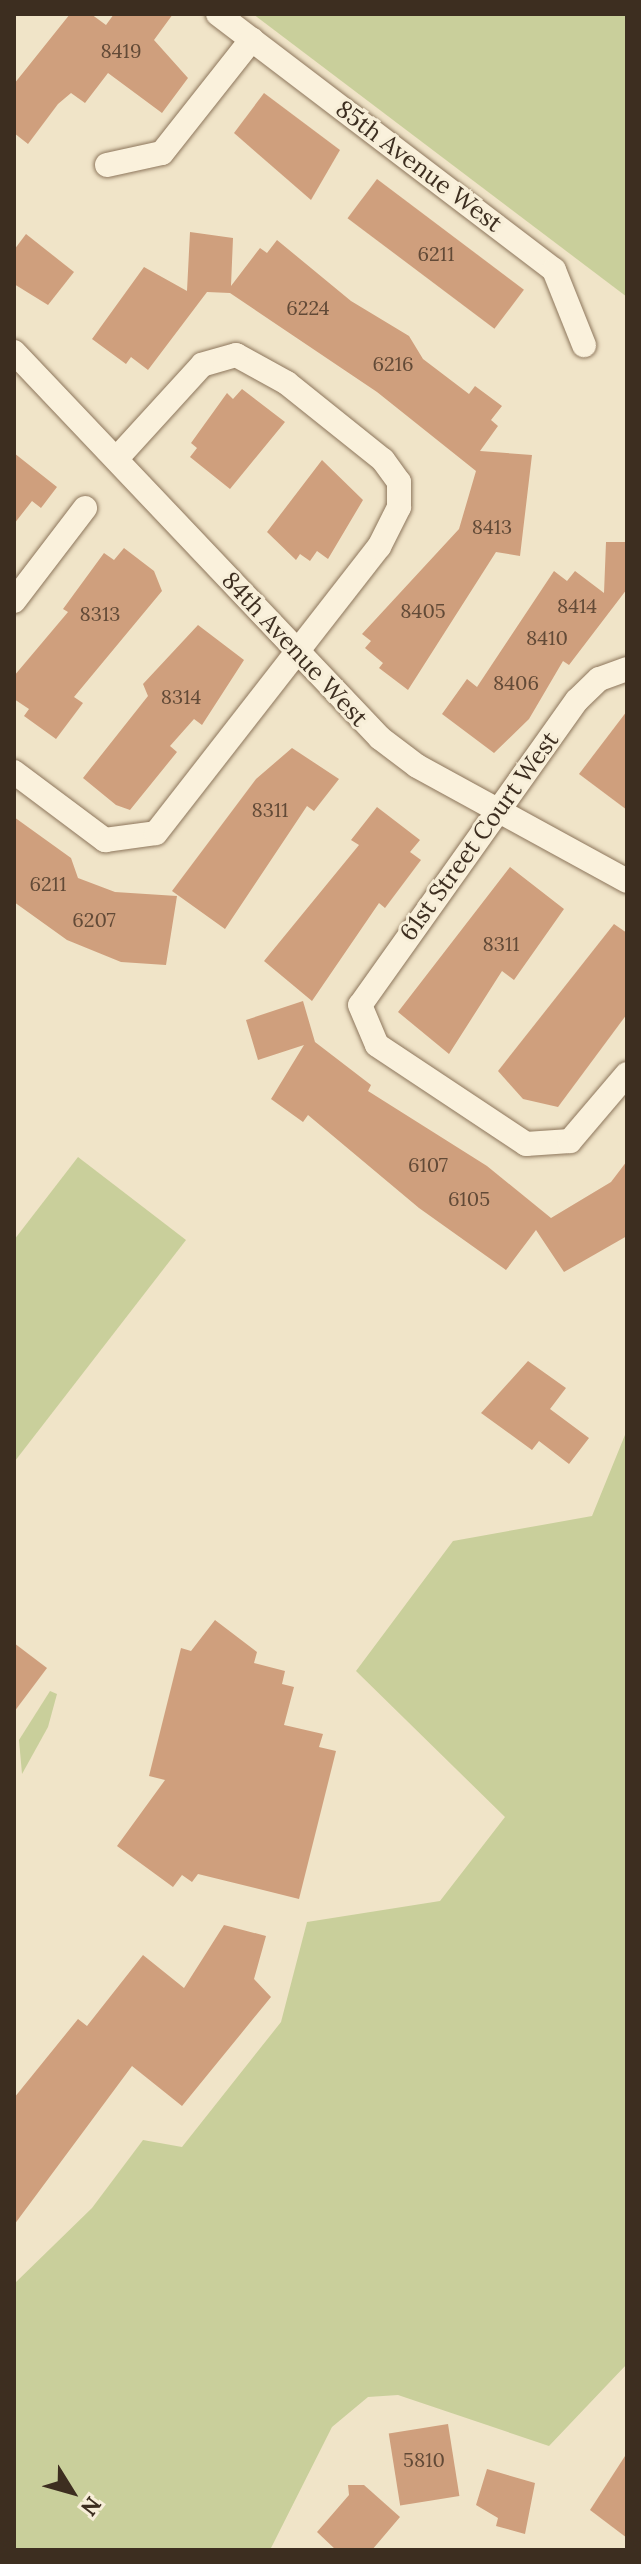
<!DOCTYPE html>
<html>
<head>
<meta charset="utf-8">
<style>
  body { margin:0 }
  #map { position:relative; width:641px; height:2564px; overflow:hidden; background:#f0e4c8; font-family:Lora,serif }
  div>[style] { position:absolute }
  [style*='--x'] { left:calc(var(--x)*1px); top:calc(var(--y)*1px); width:calc(var(--w)*1px); rotate:calc(var(--a)*1deg) }
  .green>* { inset:0; background:#c9cf9b }
  .building>* { inset:0; background:#cf9f7d; transform-origin:0 0 }
  .roads { filter:drop-shadow(0 0 2px #8d765c) drop-shadow(0 0 2px #8d765c) }
  .street>* { height:24px; margin:-12px; padding:0 12px; transform-origin:12px; border-radius:12px; background:#faf1dc }
  span { translate:-50% -50%; white-space:nowrap; text-align:center; line-height:1.15; -webkit-text-stroke:6px #f7eed8; paint-order:stroke }
  .number-label { font-size:20px; color:#624a37 }
  .number-label span { -webkit-text-stroke-width:0 }
  .street-label { font-size:24px; color:#3d2e20 }
  .frame { position:absolute; inset:0; border:16px solid #3d2e20; pointer-events:none }
  .north { position:absolute; left:32px; top:2452px; width:80px; height:80px; -webkit-text-stroke:6px #f7eed8; paint-order:stroke; rotate:127deg; font-size:22px; font-weight:700; line-height:32px; text-align:center; color:#3d2e20 }
  .north::after { content:''; display:block; margin:auto; width:28px; height:36px; background:#3d2e20; clip-path:polygon(50% 0,100% 100%,50% 72%,0 100%) }
</style>
</head>
<body>
<div id="map">
  <div class="green">
    <div style="clip-path:polygon(253px 14px,627px 14px,627px 297px)"></div>
    <div style="clip-path:polygon(78px 1157px,186px 1240px,15px 1461px,14px 1240px)"></div>
    <div style="clip-path:polygon(627px 1430px,627px 2364px,549px 2446px,398px 2395px,368px 2397px,332px 2427px,270px 2550px,14px 2550px,14px 2284px,92px 2208px,143px 2140px,182px 2147px,281px 2022px,307px 1922px,440px 1901px,505px 1817px,356px 1671px,453px 1541px,592px 1516px)"></div>
    <div style="clip-path:polygon(50px 1691px,57px 1694px,48px 1727px,22px 1774px,19px 1740px)"></div>
  </div>
  <div class="building">
    <div style="clip-path:polygon(70px 14px,91px 14px,106px 25px,114px 14px,173px 14px,154px 40px,188px 78px,162px 113px,108px 73px,85px 103px,71px 93px,58px 104px,28px 144px,14px 133px,14px 84px)"></div>
    <div style="clip-path:polygon(264px 93px,340px 150px,311px 200px,234px 133px)"></div>
    <div style="left:377px;top:179px;width:184px;height:49px;rotate:37deg"></div>
    <div style="clip-path:polygon(190px 232px,233px 238px,231px 286px,260px 248px,267px 253px,277px 240px,351px 301px,409px 336px,423px 359px,469px 394px,475px 386px,502px 406px,491px 420px,498px 426px,480px 451px,532px 455px,520px 556px,496px 552px,408px 690px,379px 668px,383px 663px,365px 648px,371px 641px,362px 634px,459px 529px,476px 471px,377px 392px,230px 293px,207px 292px,148px 370px,131px 357px,126px 364px,92px 339px,144px 267px,187px 291px)"></div>
    <div style="clip-path:polygon(26px 234px,74px 272px,48px 305px,14px 284px,14px 250px)"></div>
    <div style="clip-path:polygon(242px 389px,285px 422px,230px 489px,190px 457px,197px 448px,191px 443px,227px 393px,233px 399px)"></div>
    <div style="clip-path:polygon(14px 453px,57px 487px,41px 508px,32px 501px,14px 524px)"></div>
    <div style="clip-path:polygon(322px 460px,363px 500px,328px 559px,317px 551px,310px 561px,300px 554px,296px 560px,267px 532px)"></div>
    <div style="clip-path:polygon(606px 542px,627px 542px,627px 589px,569px 665px,563px 661px,529px 719px,494px 753px,442px 714px,467px 679px,477px 687px,554px 571px,567px 581px,575px 571px,604px 593px)"></div>
    <div style="clip-path:polygon(124px 548px,154px 571px,162px 591px,74px 697px,83px 703px,56px 739px,24px 716px,29px 709px,14px 699px,14px 676px,68px 612px,63px 609px,104px 553px,114px 560px)"></div>
    <div style="clip-path:polygon(198px 625px,244px 660px,202px 725px,194px 719px,170px 746px,177px 752px,130px 810px,116px 805px,83px 778px,148px 696px,143px 684px)"></div>
    <div style="clip-path:polygon(627px 711px,627px 810px,579px 774px)"></div>
    <div style="clip-path:polygon(292px 748px,339px 779px,314px 811px,307px 806px,225px 929px,172px 891px,256px 779px)"></div>
    <div style="clip-path:polygon(377px 807px,420px 840px,410px 852px,421px 860px,385px 908px,379px 903px,312px 1001px,264px 961px,359px 845px,351px 840px)"></div>
    <div style="clip-path:polygon(14px 817px,71px 858px,78px 878px,115px 892px,177px 896px,166px 965px,121px 962px,67px 940px,14px 902px)"></div>
    <div style="clip-path:polygon(510px 867px,564px 909px,514px 980px,502px 971px,449px 1054px,398px 1012px)"></div>
    <div style="clip-path:polygon(614px 924px,627px 933px,627px 1014px,558px 1107px,523px 1099px,498px 1071px)"></div>
    <div style="clip-path:polygon(303px 1001px,315px 1042px,371px 1085px,368px 1091px,487px 1166px,551px 1218px,611px 1182px,627px 1161px,627px 1236px,564px 1272px,536px 1230px,506px 1270px,419px 1208px,308px 1115px,303px 1122px,271px 1099px,304px 1045px,258px 1060px,246px 1020px)"></div>
    <div style="clip-path:polygon(528px 1361px,566px 1388px,550px 1409px,589px 1438px,569px 1464px,539px 1441px,532px 1450px,481px 1413px)"></div>
    <div style="clip-path:polygon(215px 1620px,257px 1652px,254px 1663px,285px 1671px,282px 1684px,294px 1687px,284px 1725px,323px 1734px,319px 1747px,336px 1751px,299px 1899px,198px 1874px,192px 1882px,182px 1875px,173px 1887px,117px 1846px,165px 1780px,149px 1776px,181px 1648px,191px 1651px)"></div>
    <div style="clip-path:polygon(14px 1643px,47px 1668px,14px 1712px)"></div>
    <div style="clip-path:polygon(224px 1925px,266px 1936px,254px 1979px,271px 1997px,182px 2106px,132px 2066px,14px 2225px,14px 2098px,78px 2019px,87px 2026px,143px 1955px,184px 1988px)"></div>
    <div style="left:448px;top:2424px;width:73px;height:60px;rotate:81deg"></div>
    <div style="clip-path:polygon(627px 2453px,627px 2538px,590px 2510px)"></div>
    <div style="clip-path:polygon(487px 2469px,535px 2483px,525px 2534px,496px 2526px,498px 2518px,476px 2505px)"></div>
    <div style="clip-path:polygon(348px 2485px,364px 2485px,400px 2517px,372px 2550px,336px 2550px,317px 2532px,349px 2495px)"></div>
  </div>
  <div class="roads">
    <div class="street">
      <div style="--x:218;--y:14;--w:422;--a:37.3"></div>
      <div style="--x:554;--y:270;--w:81;--a:68.2"></div>
      <div style="--x:107;--y:165;--w:56;--a:-12.3"></div>
      <div style="--x:162;--y:153;--w:145;--a:-51.7"></div>
      <div style="--x:14;--y:352;--w:532;--a:46.52"></div>
      <div style="--x:380;--y:738;--w:46;--a:37.1"></div>
      <div style="--x:417;--y:766;--w:239;--a:28.7"></div>
      <div style="--x:14;--y:601;--w:117;--a:-52.6"></div>
      <div style="--x:627;--y:669;--w:30;--a:160"></div>
      <div style="--x:599;--y:679;--w:30;--a:136"></div>
      <div style="--x:577;--y:700;--w:374;--a:125.4"></div>
      <div style="--x:360;--y:1005;--w:43;--a:67"></div>
      <div style="--x:377;--y:1045;--w:179;--a:33.6"></div>
      <div style="--x:526;--y:1144;--w:44;--a:-3.9"></div>
      <div style="--x:570;--y:1141;--w:88;--a:-49.6"></div>
      <div style="--x:14;--y:772;--w:114;--a:36.8"></div>
      <div style="--x:105;--y:840;--w:51;--a:-7.8"></div>
      <div style="--x:156;--y:833;--w:363;--a:-52.1"></div>
      <div style="--x:379;--y:547;--w:45;--a:-63.4"></div>
      <div style="--x:399;--y:507;--w:25;--a:-90"></div>
      <div style="--x:399;--y:482;--w:27;--a:-126"></div>
      <div style="--x:383;--y:460;--w:123;--a:-141.3"></div>
      <div style="--x:287;--y:383;--w:58;--a:-151.2"></div>
      <div style="--x:236;--y:355;--w:35;--a:164"></div>
      <div style="--x:202;--y:365;--w:125;--a:132.4"></div>
    </div>
  </div>
  <div class="number-label">
    <span style="left:121px;top:50px">8419</span>
    <span style="left:436px;top:253px">6211</span>
    <span style="left:308px;top:307px">6224</span>
    <span style="left:393px;top:363px">6216</span>
    <span style="left:492px;top:526px">8413</span>
    <span style="left:577px;top:605px">8414</span>
    <span style="left:423px;top:610px">8405</span>
    <span style="left:100px;top:613px">8313</span>
    <span style="left:547px;top:637px">8410</span>
    <span style="left:516px;top:682px">8406</span>
    <span style="left:181px;top:696px">8314</span>
    <span style="left:270px;top:809px">8311</span>
    <span style="left:48px;top:883px">6211</span>
    <span style="left:94px;top:919px">6207</span>
    <span style="left:501px;top:943px">8311</span>
    <span style="left:428px;top:1164px">6107</span>
    <span style="left:469px;top:1198px">6105</span>
    <span style="left:424px;top:2459px">5810</span>
  </div>
  <div class="street-label">
    <span style="left:419px;top:166px;rotate:37deg">85th Avenue West</span>
    <span style="left:295px;top:649px;rotate:47deg">84th Avenue West</span>
    <span style="left:479px;top:836px;rotate:-54deg">61st Street Court West</span>
  </div>
  <div class="frame"></div>
  <div class="north">N</div>
</div>
</body>
</html>
